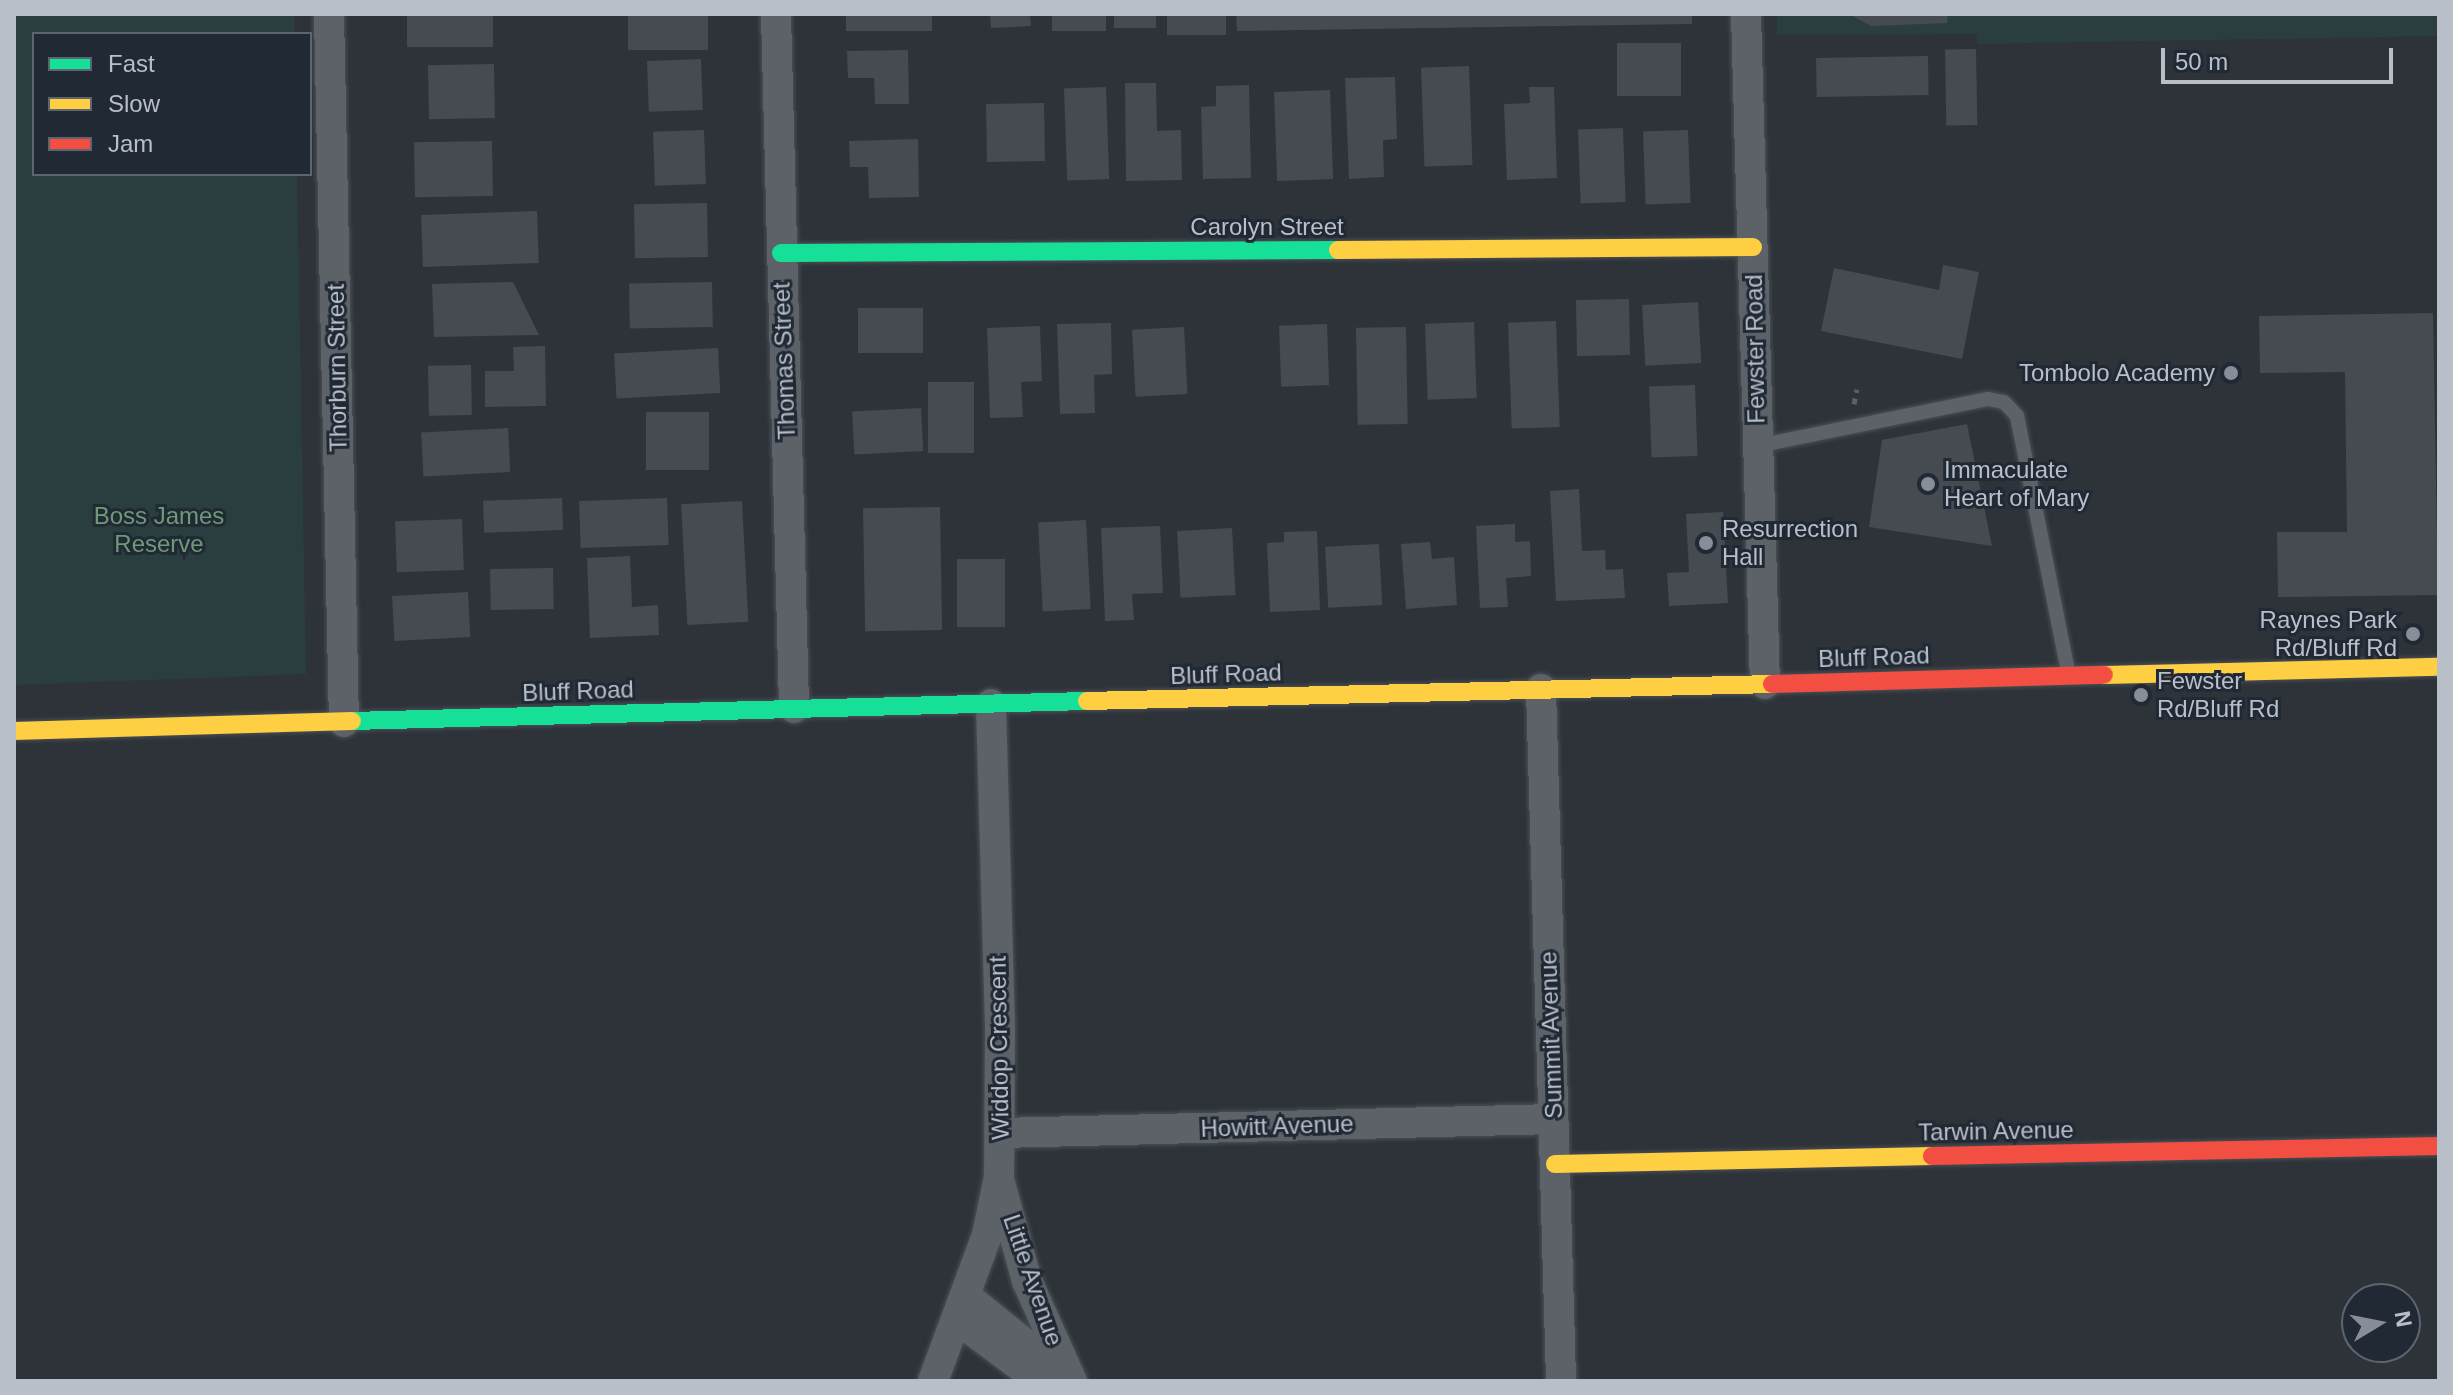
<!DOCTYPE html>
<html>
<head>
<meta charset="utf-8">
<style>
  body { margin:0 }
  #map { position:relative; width:2453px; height:1395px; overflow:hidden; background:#2d3339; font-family:Arial,sans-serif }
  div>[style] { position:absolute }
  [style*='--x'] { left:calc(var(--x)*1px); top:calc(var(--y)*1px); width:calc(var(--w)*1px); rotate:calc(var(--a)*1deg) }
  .green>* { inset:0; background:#2a3e40 }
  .building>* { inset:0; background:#464b51; transform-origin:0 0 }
  .path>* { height:5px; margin-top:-2.5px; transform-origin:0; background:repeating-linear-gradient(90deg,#5a6064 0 6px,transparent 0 12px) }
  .roads { filter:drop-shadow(0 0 2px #4a4f54) drop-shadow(0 0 2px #4a4f54) }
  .lane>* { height:14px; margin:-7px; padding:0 7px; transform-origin:7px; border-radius:7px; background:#5d6168 }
  .street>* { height:30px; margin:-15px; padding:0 15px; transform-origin:15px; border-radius:15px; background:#5d6168 }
  .fast>* { height:18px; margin:-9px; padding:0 9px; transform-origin:9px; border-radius:9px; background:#16e098 }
  .slow>* { height:18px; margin:-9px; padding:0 9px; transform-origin:9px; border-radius:9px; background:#ffcf43 }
  .jam>* { height:18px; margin:-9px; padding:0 9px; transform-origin:9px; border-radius:9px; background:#f24e42 }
  .dots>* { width:22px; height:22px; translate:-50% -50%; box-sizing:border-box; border:4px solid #202934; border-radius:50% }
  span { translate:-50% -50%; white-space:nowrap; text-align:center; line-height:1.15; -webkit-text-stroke:6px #202934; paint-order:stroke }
  .street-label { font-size:24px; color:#b8bfc9 }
  .poi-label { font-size:24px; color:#b8bfc9 }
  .right { translate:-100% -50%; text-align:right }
  .left { translate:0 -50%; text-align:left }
  .park-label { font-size:24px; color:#709978 }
  .frame { position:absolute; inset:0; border:16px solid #b8bfc9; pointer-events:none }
  .legend { position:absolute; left:32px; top:32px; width:280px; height:144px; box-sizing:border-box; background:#202934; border:2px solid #5d6570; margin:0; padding:10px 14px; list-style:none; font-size:24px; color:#b8bfc9 }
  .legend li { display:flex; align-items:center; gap:16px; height:40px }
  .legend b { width:40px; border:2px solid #5d6570 }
  .north { position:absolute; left:2341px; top:1283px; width:80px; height:80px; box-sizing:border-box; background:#202934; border:2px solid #5d6570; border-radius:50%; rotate:80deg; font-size:22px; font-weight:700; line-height:32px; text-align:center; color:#b8bfc9 }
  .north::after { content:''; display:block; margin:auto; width:28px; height:36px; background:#878e97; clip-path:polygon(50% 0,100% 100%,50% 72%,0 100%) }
  .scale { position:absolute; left:2161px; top:48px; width:232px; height:36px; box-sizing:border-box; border:4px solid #b8bfc9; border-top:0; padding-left:10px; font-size:24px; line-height:28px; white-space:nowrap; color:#b8bfc9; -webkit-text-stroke:6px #202934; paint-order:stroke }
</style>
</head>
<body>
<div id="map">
  <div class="green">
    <div style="clip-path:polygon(14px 14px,294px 14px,294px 34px,34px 34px,34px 174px,297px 174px,306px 674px,14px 685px)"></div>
    <div style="clip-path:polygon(1777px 14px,2439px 14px,2439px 36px,1977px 44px,1977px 34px,1777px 35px)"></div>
  </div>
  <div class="building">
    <div style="left:407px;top:14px;width:86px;height:33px"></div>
    <div style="left:628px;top:14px;width:80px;height:36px"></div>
    <div style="left:846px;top:14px;width:86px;height:17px"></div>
    <div style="clip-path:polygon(990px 14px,1030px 14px,1031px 26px,991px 28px)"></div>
    <div style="left:1052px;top:14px;width:54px;height:17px"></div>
    <div style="left:1114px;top:14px;width:42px;height:14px"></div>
    <div style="left:1167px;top:14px;width:59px;height:21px"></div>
    <div style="clip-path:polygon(1236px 14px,1692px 14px,1692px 24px,1237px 31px)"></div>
    <div style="clip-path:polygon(1849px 14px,1948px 14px,1947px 23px,1871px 26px)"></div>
    <div style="left:1617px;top:43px;width:64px;height:53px"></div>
    <div style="left:1976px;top:49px;width:76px;height:31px;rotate:89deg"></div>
    <div style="clip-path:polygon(908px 50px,909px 104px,875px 104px,874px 78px,848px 78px,847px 51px)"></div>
    <div style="left:1928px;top:56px;width:39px;height:112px;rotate:89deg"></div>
    <div style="left:701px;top:59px;width:51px;height:54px;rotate:88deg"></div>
    <div style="left:494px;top:64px;width:54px;height:66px;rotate:89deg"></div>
    <div style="left:1469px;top:66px;width:99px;height:48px;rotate:88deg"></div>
    <div style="clip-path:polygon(1395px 77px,1397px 139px,1383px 140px,1384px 177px,1349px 179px,1345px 78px)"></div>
    <div style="clip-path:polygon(1125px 83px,1156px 83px,1157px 131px,1181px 130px,1182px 180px,1126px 181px)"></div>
    <div style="clip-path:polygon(1249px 85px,1251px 178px,1203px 179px,1201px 107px,1216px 106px,1216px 86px)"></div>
    <div style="left:1106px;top:87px;width:92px;height:42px;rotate:88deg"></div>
    <div style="clip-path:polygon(1529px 87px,1554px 87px,1557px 178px,1507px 180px,1504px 104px,1530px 103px)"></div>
    <div style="left:1330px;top:90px;width:89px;height:56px;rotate:88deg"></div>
    <div style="left:1044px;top:103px;width:58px;height:58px;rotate:89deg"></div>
    <div style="left:1623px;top:128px;width:74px;height:45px;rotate:88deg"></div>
    <div style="left:704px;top:130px;width:54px;height:51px;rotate:88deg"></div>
    <div style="left:1688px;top:130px;width:73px;height:45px;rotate:88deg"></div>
    <div style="clip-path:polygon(918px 139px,919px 197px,869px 198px,868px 167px,850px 167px,849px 141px)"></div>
    <div style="left:492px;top:141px;width:55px;height:78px;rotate:89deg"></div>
    <div style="left:707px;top:203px;width:54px;height:73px;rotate:89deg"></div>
    <div style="left:537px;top:211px;width:52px;height:116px;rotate:88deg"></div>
    <div style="clip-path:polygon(1943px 265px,1979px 272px,1962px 359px,1821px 331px,1834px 268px,1939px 290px)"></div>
    <div style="clip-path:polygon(513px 282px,539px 335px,434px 337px,432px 284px)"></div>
    <div style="left:712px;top:282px;width:45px;height:83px;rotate:89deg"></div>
    <div style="left:1629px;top:299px;width:56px;height:53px;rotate:89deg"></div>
    <div style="left:1698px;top:302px;width:61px;height:56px;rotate:87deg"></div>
    <div style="left:858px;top:308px;width:65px;height:45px"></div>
    <div style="clip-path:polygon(2433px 313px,2438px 595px,2278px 597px,2277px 532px,2347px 532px,2345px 372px,2260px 373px,2259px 316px)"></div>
    <div style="left:1556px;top:321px;width:106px;height:48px;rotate:88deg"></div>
    <div style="left:1474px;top:322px;width:76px;height:49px;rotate:88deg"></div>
    <div style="clip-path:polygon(1111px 323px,1112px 374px,1094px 375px,1095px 413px,1060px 414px,1057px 324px)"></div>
    <div style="left:1327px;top:324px;width:61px;height:48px;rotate:88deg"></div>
    <div style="clip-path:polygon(1040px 326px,1042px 381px,1021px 382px,1023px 417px,990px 418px,987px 328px)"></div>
    <div style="left:1184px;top:327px;width:67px;height:52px;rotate:87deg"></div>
    <div style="left:1406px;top:327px;width:97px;height:50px;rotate:89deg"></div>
    <div style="clip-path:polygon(545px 346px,546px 406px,485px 407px,485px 371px,514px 371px,513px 347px)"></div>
    <div style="left:718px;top:348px;width:45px;height:104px;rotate:87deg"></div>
    <div style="left:471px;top:365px;width:50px;height:43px;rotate:89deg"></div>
    <div style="left:928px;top:382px;width:46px;height:71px"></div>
    <div style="left:1695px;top:385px;width:71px;height:46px;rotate:88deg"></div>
    <div style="left:921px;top:408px;width:43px;height:69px;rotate:87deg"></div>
    <div style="left:709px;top:412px;width:58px;height:63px;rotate:90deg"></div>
    <div style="clip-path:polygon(1967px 424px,1992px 546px,1869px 527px,1882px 440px)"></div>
    <div style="left:508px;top:428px;width:44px;height:87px;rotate:87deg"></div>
    <div style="clip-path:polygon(1579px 489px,1582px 551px,1605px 550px,1606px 570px,1623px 569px,1625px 598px,1556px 601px,1550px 491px)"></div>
    <div style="left:562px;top:498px;width:32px;height:79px;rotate:88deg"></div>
    <div style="left:667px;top:498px;width:47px;height:88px;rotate:88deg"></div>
    <div style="left:742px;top:501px;width:121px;height:61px;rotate:87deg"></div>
    <div style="left:940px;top:507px;width:123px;height:77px;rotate:89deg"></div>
    <div style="clip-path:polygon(1723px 512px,1728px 603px,1669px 606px,1667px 573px,1689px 572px,1686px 514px)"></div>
    <div style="left:462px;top:519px;width:51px;height:67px;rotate:88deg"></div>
    <div style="left:1086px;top:520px;width:89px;height:48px;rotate:87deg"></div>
    <div style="clip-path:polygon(1515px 524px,1515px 542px,1530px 541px,1531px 576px,1506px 578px,1508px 607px,1480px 608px,1476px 526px)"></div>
    <div style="clip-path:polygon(1160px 526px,1163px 593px,1132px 594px,1134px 620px,1105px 621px,1101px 528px)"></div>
    <div style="left:1232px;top:528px;width:67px;height:55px;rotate:87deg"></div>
    <div style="clip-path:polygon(1317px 531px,1320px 610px,1270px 612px,1267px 543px,1284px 542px,1284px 532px)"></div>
    <div style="clip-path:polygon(1430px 542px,1432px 559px,1454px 557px,1457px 605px,1406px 609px,1401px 544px)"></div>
    <div style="left:1379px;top:544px;width:61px;height:54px;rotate:87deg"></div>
    <div style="clip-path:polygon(630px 556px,632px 607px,658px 605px,659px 635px,590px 638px,587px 558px)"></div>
    <div style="left:957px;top:559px;width:48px;height:68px"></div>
    <div style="left:553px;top:568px;width:41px;height:63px;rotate:89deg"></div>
    <div style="left:468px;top:592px;width:45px;height:76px;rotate:87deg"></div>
  </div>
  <div class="path">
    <div style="--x:1854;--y:404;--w:15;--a:-79"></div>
  </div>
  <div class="roads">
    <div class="lane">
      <div style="--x:1757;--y:446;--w:236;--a:-11.5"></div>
      <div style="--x:1988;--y:399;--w:16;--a:11"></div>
      <div style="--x:2004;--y:402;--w:19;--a:47"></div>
      <div style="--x:2017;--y:416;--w:261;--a:78.7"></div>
    </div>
    <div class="street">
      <div style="--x:329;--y:14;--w:708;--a:88.79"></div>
      <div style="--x:776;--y:14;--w:694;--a:88.51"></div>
      <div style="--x:1746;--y:14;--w:670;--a:88.38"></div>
      <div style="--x:1541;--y:689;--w:692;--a:88.34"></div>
      <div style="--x:1001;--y:1133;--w:552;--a:-1.45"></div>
      <div style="--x:1000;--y:1183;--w:102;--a:74.6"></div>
      <div style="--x:1027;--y:1281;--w:110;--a:65.8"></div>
      <div style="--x:967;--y:1297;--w:126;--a:38.9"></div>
      <div style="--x:957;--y:1319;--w:104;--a:36.8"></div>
      <div style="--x:933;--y:1381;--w:156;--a:-69.7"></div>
      <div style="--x:987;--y:1235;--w:59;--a:-78.3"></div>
      <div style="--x:999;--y:1177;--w:150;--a:-89.6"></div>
      <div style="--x:1000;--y:1027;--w:323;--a:-91.6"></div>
    </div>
    <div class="fast">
      <div style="--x:781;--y:253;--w:557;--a:-0.31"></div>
      <div style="--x:352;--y:721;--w:735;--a:-1.56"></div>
    </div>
    <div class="slow">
      <div style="--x:1338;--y:250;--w:415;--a:-0.4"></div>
      <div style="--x:2104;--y:675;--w:335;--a:-1.4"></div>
      <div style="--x:1087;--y:701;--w:685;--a:-1.42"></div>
      <div style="--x:14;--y:731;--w:338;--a:-1.7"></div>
      <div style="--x:1555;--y:1164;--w:377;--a:-1.2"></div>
    </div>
    <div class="jam">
      <div style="--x:1772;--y:684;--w:332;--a:-1.6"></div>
      <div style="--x:1932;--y:1156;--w:507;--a:-1.13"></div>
    </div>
  </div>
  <div class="dots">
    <div style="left:2231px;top:373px;background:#878e97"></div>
    <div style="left:1928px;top:484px;background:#878e97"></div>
    <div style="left:1706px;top:543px;background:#878e97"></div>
    <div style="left:2413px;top:634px;background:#878e97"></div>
    <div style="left:2141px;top:695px;background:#878e97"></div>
  </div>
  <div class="street-label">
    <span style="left:1267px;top:227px">Carolyn Street</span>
    <span style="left:1755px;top:349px;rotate:-91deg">Fewster Road</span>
    <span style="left:784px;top:361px;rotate:-92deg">Thomas Street</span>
    <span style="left:337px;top:368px;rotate:-91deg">Thorburn Street</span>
    <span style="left:1874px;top:657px;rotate:-2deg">Bluff Road</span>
    <span style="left:1226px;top:674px;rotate:-2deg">Bluff Road</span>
    <span style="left:578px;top:691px;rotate:-2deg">Bluff Road</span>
    <span style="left:1551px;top:1035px;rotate:-92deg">Summit Avenue</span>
    <span style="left:999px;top:1048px;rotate:-91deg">Widdop Crescent</span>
    <span style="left:1277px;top:1126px;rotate:-2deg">Howitt Avenue</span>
    <span style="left:1996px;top:1131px;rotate:-1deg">Tarwin Avenue</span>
    <span style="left:1033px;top:1280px;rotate:71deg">Little Avenue</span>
  </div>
  <div class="poi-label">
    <span class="right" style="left:2215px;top:373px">Tombolo Academy</span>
    <span class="left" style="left:1944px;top:484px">Immaculate<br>Heart of Mary</span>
    <span class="left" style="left:1722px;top:543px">Resurrection<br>Hall</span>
    <span class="right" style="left:2397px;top:634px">Raynes Park<br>Rd/Bluff Rd</span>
    <span class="left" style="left:2157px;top:695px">Fewster<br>Rd/Bluff Rd</span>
  </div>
  <div class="park-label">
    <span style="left:159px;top:530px">Boss James<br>Reserve</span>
  </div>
  <div class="frame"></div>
  <ul class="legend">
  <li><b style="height:10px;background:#16e098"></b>Fast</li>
  <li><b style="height:10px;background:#ffcf43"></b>Slow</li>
  <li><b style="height:10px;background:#f24e42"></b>Jam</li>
  </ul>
  <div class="north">N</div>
  <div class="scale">50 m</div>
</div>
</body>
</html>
